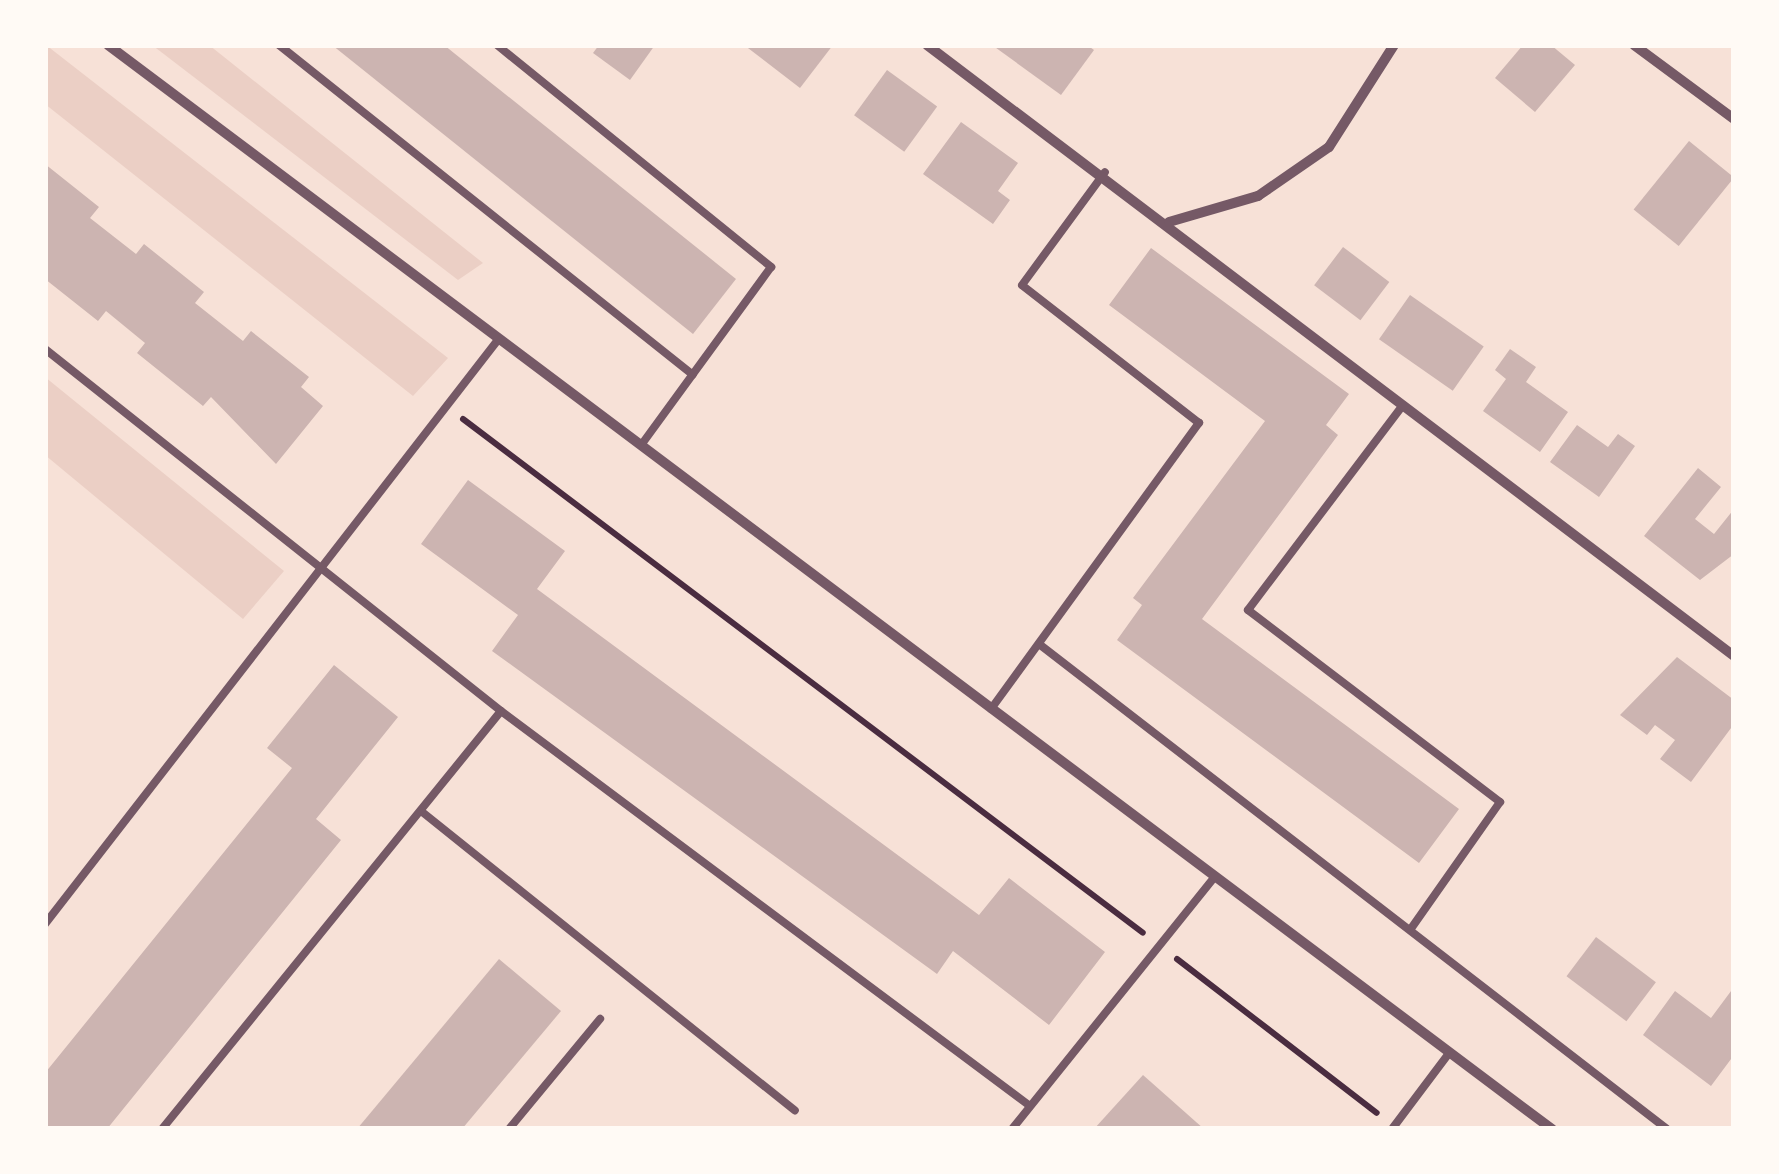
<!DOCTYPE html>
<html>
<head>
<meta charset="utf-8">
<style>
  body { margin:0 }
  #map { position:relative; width:1779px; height:1174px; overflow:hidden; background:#f7e1d7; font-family:Barlow,sans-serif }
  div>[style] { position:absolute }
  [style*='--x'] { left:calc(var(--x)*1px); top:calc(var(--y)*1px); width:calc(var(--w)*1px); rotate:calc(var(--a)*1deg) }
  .green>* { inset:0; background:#ebcfc5 }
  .building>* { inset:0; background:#ccb4b1; transform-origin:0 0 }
  .path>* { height:6px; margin:-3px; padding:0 3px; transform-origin:3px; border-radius:3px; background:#4a2c40 }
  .service>* { height:8px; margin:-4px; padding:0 4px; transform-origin:4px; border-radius:4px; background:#755966 }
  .minor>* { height:10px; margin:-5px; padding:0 5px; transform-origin:5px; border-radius:5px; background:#755966 }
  span { translate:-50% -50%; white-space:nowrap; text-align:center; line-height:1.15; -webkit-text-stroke:8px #fffaf5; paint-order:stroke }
  .frame { position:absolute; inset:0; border:48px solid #fffaf5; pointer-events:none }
</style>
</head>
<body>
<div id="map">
  <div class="green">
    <div style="clip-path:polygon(45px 45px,46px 45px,448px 358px,413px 396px,45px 104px)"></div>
    <div style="clip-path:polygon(152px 45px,209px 45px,483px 263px,458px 280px)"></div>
    <div style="clip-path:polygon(45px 377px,284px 571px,243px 619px,45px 455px)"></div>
  </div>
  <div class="building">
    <div style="clip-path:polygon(332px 45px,444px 45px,736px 279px,693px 334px)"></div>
    <div style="clip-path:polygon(599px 45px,655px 45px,630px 80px,593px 53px)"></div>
    <div style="clip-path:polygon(744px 45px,833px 45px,800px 88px)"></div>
    <div style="clip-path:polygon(992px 45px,1087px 45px,1094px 50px,1061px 95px)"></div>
    <div style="clip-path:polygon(1523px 45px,1551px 45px,1575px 65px,1535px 112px,1495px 78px)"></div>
    <div style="left:887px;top:70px;width:62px;height:56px;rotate:36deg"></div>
    <div style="clip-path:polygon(961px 122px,1018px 163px,998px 191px,1010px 200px,993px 224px,923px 174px)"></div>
    <div style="left:1689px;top:141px;width:58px;height:88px;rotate:39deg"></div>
    <div style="clip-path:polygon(45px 164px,99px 207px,90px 218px,136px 254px,144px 244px,204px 292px,195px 303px,243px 341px,251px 331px,309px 377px,301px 387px,323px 406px,276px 464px,211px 397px,203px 406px,137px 353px,145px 343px,106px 311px,98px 321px,45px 279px)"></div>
    <div style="left:1343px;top:247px;width:58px;height:48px;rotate:37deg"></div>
    <div style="clip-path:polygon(1151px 248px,1349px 394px,1326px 425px,1338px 435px,1202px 619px,1459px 809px,1419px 863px,1117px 640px,1142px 605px,1133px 598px,1265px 421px,1109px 305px)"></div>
    <div style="left:1410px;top:295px;width:90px;height:54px;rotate:35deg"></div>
    <div style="clip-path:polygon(1510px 349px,1536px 367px,1526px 382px,1568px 412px,1540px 452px,1483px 411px,1506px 379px,1495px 370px)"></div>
    <div style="clip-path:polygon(1577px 425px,1608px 447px,1618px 434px,1635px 446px,1599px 497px,1550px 462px)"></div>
    <div style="clip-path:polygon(1698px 468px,1721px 487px,1695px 519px,1714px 534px,1734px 509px,1734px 554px,1700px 580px,1644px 536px)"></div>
    <div style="clip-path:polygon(468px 480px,565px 551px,537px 589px,979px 915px,1009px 878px,1105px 952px,1049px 1025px,953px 951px,937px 974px,492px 651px,518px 615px,421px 544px)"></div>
    <div style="clip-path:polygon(1677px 657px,1734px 700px,1734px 724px,1691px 782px,1660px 759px,1675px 740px,1655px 725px,1647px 735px,1620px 715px)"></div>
    <div style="clip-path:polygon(334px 665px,398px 717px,316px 819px,341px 840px,107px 1129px,45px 1129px,45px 1073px,292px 768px,267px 748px)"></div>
    <div style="left:1596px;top:937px;width:75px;height:49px;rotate:37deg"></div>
    <div style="clip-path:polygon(499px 959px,561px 1011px,462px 1129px,357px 1129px)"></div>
    <div style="clip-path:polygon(1734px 987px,1734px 1055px,1711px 1086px,1643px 1035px,1675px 991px,1711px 1018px)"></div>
    <div style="clip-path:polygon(1143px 1075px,1204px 1129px,1094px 1129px)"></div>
  </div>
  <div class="path">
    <div style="--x:463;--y:419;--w:852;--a:37.08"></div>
    <div style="--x:1177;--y:959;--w:252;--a:37.6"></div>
  </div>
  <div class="service">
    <div style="--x:279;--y:45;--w:529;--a:38.56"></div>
    <div style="--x:497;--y:45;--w:353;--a:39"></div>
    <div style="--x:771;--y:267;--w:220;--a:126.1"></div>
    <div style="--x:45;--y:349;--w:582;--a:38.44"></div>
    <div style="--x:501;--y:711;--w:660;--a:36.75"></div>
    <div style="--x:1403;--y:405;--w:257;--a:127.1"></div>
    <div style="--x:1248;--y:610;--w:317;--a:37.3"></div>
    <div style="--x:1500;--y:802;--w:156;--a:125.1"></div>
    <div style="--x:1039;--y:644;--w:793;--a:37.68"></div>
    <div style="--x:991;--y:709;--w:354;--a:-54"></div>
    <div style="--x:1199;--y:423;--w:224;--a:-142.1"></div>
    <div style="--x:1022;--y:285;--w:140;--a:-53.7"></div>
    <div style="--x:421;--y:811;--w:479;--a:38.7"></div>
    <div style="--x:45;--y:924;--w:738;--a:-52.21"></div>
    <div style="--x:162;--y:1129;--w:538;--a:-50.96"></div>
    <div style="--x:509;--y:1129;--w:143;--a:-50.4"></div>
    <div style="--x:1012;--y:1129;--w:321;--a:-51.2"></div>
    <div style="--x:1392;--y:1129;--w:95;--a:-53.1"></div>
  </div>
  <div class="minor">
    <div style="--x:108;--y:45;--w:1806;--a:36.9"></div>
    <div style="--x:927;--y:45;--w:1012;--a:37.13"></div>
    <div style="--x:1634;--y:45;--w:124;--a:36.5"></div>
    <div style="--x:1169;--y:222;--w:93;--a:-16.3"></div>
    <div style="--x:1258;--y:196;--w:86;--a:-34.6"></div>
    <div style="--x:1329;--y:147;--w:121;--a:-57.5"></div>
  </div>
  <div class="frame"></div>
</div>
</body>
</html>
